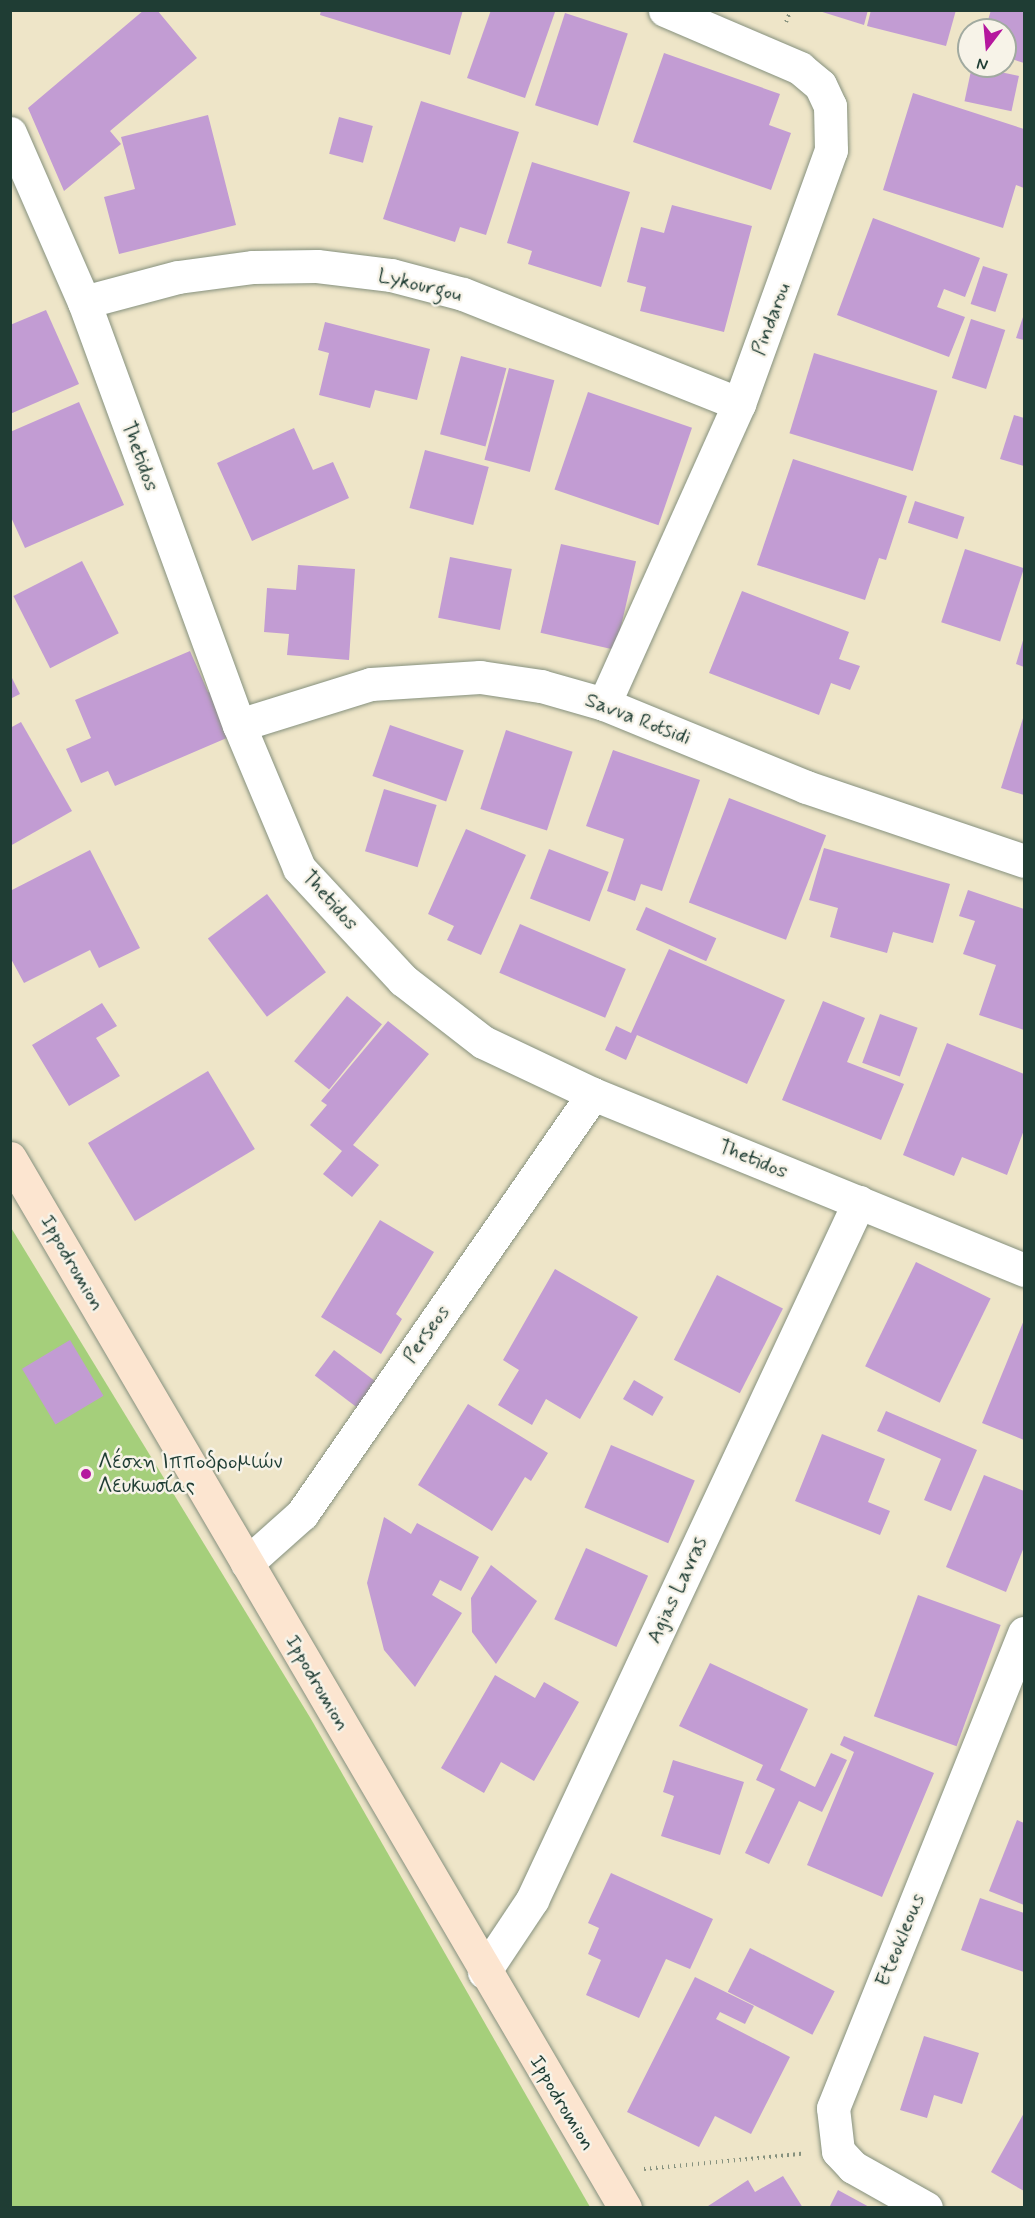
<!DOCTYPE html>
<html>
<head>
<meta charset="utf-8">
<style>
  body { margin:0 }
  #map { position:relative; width:1035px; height:2218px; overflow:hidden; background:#eee5c8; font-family:Mynerve,sans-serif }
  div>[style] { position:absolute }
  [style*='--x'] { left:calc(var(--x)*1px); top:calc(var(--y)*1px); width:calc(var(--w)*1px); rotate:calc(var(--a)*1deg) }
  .green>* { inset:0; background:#a5cf7b }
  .building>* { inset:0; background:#c29cd3; transform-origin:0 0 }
  .path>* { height:4px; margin-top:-2px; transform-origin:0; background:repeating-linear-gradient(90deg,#86917e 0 1.5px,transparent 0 6px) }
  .roads { filter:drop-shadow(0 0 2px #86917e) drop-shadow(0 0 2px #86917e) }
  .street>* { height:33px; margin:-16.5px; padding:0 16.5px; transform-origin:16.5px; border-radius:16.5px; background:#fff }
  .secondary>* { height:33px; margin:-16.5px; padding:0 16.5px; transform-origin:16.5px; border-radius:16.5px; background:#fce5d0 }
  .dots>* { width:16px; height:16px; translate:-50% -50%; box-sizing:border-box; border:3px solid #f7f3e8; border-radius:50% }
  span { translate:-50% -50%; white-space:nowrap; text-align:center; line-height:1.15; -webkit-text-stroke:5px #f7f3e8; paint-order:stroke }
  .street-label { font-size:21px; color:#1f3d34 }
  .poi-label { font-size:21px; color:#1f3d34 }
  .left { translate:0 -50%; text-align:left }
  .frame { position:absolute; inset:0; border:12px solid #1f3d34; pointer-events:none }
  .north { position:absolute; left:957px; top:18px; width:60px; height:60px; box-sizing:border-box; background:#f7f3e8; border:2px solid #a1aaa0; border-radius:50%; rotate:196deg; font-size:16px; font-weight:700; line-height:24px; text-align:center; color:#1f3d34 }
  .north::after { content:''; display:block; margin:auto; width:21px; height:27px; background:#b5179e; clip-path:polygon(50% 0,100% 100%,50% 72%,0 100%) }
</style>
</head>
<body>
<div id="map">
  <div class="green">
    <div style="clip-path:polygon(10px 1226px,311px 1719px,590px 2207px,11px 2207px)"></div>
  </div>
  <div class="building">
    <div style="clip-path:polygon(144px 10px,157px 10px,197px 58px,110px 131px,121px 144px,64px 191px,28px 108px)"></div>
    <div style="clip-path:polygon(321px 10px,463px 10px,450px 55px,320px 15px)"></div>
    <div style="clip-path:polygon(491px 10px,555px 12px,525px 98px,467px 78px)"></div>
    <div style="clip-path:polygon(816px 10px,868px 10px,864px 25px)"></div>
    <div style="clip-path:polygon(871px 10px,956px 10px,946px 46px,867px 26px)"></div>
    <div style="clip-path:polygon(991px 10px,1024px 10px,1024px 63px,1005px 57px,1005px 30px,985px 30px)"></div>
    <div style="left:565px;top:13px;width:66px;height:97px;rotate:18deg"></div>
    <div style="clip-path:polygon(664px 53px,780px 94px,769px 125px,791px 133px,771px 190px,633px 142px)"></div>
    <div style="left:972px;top:66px;width:48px;height:36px;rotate:12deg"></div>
    <div style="clip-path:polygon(913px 93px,1024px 129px,1024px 188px,1016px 185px,1003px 228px,883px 190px)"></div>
    <div style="clip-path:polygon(421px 101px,519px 132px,486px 235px,460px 227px,455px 242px,383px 219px)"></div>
    <div style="clip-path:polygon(208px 115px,236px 225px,119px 254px,104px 197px,135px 189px,121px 137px)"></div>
    <div style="left:339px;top:117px;width:35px;height:38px;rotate:15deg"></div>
    <div style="clip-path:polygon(532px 162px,630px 192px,601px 287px,528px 264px,532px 251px,507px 243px)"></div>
    <div style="clip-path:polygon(672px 205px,752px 226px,724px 332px,640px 311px,646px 287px,627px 282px,641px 227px,664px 233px)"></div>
    <div style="clip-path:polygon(873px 218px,980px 258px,965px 297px,944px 289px,937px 307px,965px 317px,949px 357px,837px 315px)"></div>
    <div style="left:983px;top:266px;width:26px;height:40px;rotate:18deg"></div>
    <div style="clip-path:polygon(46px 310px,79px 384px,10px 414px,10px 325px)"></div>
    <div style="clip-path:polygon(1024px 314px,1024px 340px,1016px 338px)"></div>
    <div style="left:971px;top:319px;width:36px;height:62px;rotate:18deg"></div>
    <div style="clip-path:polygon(325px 322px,430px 349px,417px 400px,375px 390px,370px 408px,319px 395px,329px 353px,318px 350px)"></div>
    <div style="left:814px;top:353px;width:129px;height:84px;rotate:17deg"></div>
    <div style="left:461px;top:356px;width:47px;height:81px;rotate:15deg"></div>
    <div style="left:509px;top:368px;width:47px;height:95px;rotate:15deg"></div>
    <div style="left:588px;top:392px;width:110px;height:103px;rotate:19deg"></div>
    <div style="clip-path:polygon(79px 402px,124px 505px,25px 548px,10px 515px,10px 432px)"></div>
    <div style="clip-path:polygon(1014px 415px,1024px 418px,1024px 466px,1000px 459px)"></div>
    <div style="clip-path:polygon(294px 428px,313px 470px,333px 462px,349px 498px,252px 541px,217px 463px)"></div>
    <div style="left:425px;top:450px;width:66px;height:60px;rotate:15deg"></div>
    <div style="clip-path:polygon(793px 459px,907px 496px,886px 560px,879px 558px,865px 600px,757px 565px)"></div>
    <div style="left:915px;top:501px;width:52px;height:23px;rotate:18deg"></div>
    <div style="left:561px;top:544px;width:77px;height:91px;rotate:13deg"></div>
    <div style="left:965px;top:549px;width:62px;height:77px;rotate:18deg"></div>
    <div style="left:450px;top:557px;width:63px;height:62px;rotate:11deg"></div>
    <div style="left:82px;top:561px;width:81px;height:77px;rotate:63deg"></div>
    <div style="clip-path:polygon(298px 565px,355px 569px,349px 660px,287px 655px,289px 634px,264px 632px,267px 588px,296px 590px)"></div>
    <div style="clip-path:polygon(742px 591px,849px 632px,839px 659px,860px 666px,850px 690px,831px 683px,819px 715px,709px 673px)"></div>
    <div style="clip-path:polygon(1024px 637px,1024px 667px,1016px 664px)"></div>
    <div style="clip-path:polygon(190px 651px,208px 692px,216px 689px,236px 734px,115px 786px,108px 771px,81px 783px,66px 749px,91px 738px,75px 700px)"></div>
    <div style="clip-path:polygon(10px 674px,20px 694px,10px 699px)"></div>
    <div style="clip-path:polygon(1024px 715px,1024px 795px,1001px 788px)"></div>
    <div style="clip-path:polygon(21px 722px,72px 811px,10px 846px,10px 728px)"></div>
    <div style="left:390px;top:725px;width:78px;height:54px;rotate:19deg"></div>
    <div style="left:506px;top:730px;width:70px;height:83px;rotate:18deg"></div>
    <div style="clip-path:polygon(613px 750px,700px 780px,662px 891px,641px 884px,635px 901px,607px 891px,624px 839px,586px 826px)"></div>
    <div style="left:384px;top:789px;width:55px;height:65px;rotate:17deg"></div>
    <div style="left:729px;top:798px;width:104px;height:112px;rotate:21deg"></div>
    <div style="clip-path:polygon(466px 829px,526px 855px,481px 955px,447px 940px,454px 926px,428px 914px)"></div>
    <div style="clip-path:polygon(824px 848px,950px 884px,933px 943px,893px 932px,887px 953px,830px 937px,838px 908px,809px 900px)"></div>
    <div style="left:549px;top:849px;width:64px;height:53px;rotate:21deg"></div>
    <div style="clip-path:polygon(90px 850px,140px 948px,99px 968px,90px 950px,24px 983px,10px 957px,10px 891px)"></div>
    <div style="clip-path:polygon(968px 890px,1024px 909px,1024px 1030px,979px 1015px,996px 965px,963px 954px,975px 921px,959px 916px)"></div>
    <div style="left:267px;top:894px;width:98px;height:74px;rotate:53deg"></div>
    <div style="left:646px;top:907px;width:77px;height:25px;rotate:24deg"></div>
    <div style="left:520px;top:924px;width:115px;height:53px;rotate:23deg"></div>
    <div style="clip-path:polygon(669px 949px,785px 1000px,747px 1084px,637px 1035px,626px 1060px,605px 1050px,616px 1026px,631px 1033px)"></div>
    <div style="left:347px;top:996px;width:45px;height:84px;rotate:39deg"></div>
    <div style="clip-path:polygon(823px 1001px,865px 1018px,847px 1062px,904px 1084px,881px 1140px,782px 1100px)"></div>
    <div style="clip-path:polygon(102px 1003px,117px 1026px,96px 1038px,120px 1076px,69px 1106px,32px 1045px)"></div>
    <div style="left:880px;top:1014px;width:40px;height:52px;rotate:20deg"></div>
    <div style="clip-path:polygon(388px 1021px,429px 1054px,353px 1145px,379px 1165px,352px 1197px,323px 1174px,342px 1151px,310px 1125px,327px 1105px,321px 1101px)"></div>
    <div style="clip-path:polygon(947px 1043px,1024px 1074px,1024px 1130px,1007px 1175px,962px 1157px,954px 1176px,903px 1155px)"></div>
    <div style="left:208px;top:1071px;width:91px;height:140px;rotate:59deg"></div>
    <div style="clip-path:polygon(380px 1220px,434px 1252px,396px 1314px,402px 1319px,381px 1354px,321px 1317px)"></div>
    <div style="left:916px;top:1262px;width:83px;height:116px;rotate:26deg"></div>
    <div style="clip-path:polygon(555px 1269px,638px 1317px,580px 1419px,546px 1399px,532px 1425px,498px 1405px,519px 1370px,503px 1360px)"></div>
    <div style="left:717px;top:1275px;width:74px;height:95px;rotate:27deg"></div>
    <div style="clip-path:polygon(1024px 1320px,1024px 1440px,982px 1423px)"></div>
    <div style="left:70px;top:1340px;width:65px;height:56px;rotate:59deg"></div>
    <div style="left:334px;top:1350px;width:53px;height:32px;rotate:37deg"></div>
    <div style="left:634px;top:1380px;width:34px;height:22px;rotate:30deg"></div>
    <div style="clip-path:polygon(468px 1404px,548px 1453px,531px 1481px,525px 1477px,492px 1531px,418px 1485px)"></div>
    <div style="clip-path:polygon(886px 1411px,977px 1450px,951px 1511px,924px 1500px,941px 1459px,877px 1431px)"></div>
    <div style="clip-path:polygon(822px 1434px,885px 1459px,868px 1502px,890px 1511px,880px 1535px,795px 1501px)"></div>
    <div style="left:611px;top:1445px;width:91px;height:68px;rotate:23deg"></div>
    <div style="clip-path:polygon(984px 1475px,1024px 1491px,1024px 1547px,1006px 1592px,946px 1567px)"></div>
    <div style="clip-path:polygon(384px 1517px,411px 1534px,417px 1523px,479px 1557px,461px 1591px,440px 1580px,432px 1595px,462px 1613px,415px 1687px,384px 1650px,367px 1583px)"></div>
    <div style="left:586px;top:1548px;width:68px;height:78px;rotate:24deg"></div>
    <div style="clip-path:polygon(491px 1565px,537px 1601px,496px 1664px,472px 1632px,471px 1598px)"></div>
    <div style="left:918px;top:1595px;width:88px;height:129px;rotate:20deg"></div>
    <div style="clip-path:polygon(710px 1663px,808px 1709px,780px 1770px,815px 1787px,831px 1753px,847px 1760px,822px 1812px,799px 1801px,769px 1864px,745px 1853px,775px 1789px,756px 1780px,763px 1765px,679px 1726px)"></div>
    <div style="clip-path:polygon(495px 1675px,535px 1698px,544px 1682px,579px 1702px,534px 1781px,501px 1762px,484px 1793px,441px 1768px)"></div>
    <div style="clip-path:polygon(844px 1736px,934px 1773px,882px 1897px,807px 1865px,854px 1752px,840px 1745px)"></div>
    <div style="clip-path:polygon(673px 1760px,744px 1782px,720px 1855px,661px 1836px,674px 1796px,663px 1792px)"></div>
    <div style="clip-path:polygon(1017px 1820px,1024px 1823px,1024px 1905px,989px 1891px)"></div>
    <div style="clip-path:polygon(611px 1873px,713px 1919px,690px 1969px,666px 1959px,639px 2018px,586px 1995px,601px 1960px,588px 1954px,599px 1928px,588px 1923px)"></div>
    <div style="clip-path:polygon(980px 1898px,1024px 1913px,1024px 1972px,961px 1950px)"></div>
    <div style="left:750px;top:1948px;width:95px;height:49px;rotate:27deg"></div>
    <div style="clip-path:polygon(695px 1977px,754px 2006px,745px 2024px,720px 2012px,716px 2019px,790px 2057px,751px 2134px,715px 2116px,699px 2147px,627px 2112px)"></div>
    <div style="clip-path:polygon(924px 2036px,979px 2053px,962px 2104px,934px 2095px,927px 2118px,900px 2110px)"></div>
    <div style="clip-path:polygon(1024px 2113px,1024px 2191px,991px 2172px)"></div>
    <div style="clip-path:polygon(783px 2176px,803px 2208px,705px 2208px,748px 2180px,755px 2192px)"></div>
    <div style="clip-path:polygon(838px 2190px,871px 2208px,829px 2208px)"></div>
  </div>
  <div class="path">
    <div style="--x:786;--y:22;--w:13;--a:-67"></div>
    <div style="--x:644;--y:2169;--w:158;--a:-5.5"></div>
  </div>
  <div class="roads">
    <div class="street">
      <div style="--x:10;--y:133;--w:184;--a:66.4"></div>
      <div style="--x:84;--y:302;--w:451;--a:69.9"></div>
      <div style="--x:239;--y:725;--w:155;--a:67.2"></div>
      <div style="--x:299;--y:868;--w:153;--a:47.1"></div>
      <div style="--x:403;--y:980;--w:101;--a:37.8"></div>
      <div style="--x:483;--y:1042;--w:122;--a:25.3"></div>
      <div style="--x:593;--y:1094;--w:466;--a:22.2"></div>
      <div style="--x:84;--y:302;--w:97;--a:-14.9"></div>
      <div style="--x:178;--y:277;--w:76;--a:-7.6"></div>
      <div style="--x:253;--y:267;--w:64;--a:-0.9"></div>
      <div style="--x:317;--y:266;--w:75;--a:6.9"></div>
      <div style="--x:391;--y:275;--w:74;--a:14.8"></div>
      <div style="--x:463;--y:294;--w:297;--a:21.7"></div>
      <div style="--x:604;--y:704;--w:329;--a:-65.8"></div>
      <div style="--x:739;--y:404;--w:270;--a:-70.1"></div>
      <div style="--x:831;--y:150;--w:44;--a:-91.3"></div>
      <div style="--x:830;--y:106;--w:23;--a:-115"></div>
      <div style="--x:820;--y:85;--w:26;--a:-140"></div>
      <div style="--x:800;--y:68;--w:147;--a:-156.8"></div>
      <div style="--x:239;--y:725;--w:138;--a:-17.3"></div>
      <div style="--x:371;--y:684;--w:109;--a:-3.7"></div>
      <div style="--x:480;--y:677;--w:62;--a:8.4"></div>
      <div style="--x:541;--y:686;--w:66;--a:15.9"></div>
      <div style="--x:604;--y:704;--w:218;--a:22.3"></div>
      <div style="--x:806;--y:787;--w:230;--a:18.7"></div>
      <div style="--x:247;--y:1563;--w:74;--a:-41.7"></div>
      <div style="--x:302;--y:1514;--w:511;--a:-55.28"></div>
      <div style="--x:484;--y:1972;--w:87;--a:-56.3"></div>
      <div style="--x:532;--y:1900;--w:771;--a:-64.9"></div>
      <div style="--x:926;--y:2208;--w:84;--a:-150.7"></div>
      <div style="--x:853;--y:2167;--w:22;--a:-133"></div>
      <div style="--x:838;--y:2151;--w:43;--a:-96.6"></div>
      <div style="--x:833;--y:2108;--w:512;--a:-68.09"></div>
    </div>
    <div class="secondary">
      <div style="--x:10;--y:1158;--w:1217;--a:59.64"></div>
    </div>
  </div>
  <div class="dots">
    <div style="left:86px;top:1474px;background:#b5179e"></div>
  </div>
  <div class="street-label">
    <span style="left:420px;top:285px;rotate:14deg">Lykourgou</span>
    <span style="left:771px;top:319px;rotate:-69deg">Pindarou</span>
    <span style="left:140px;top:456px;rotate:70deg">Thetidos</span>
    <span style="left:638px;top:719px;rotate:21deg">Savva Rotsidi</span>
    <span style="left:330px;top:900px;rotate:48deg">Thetidos</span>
    <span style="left:753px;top:1159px;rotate:22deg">Thetidos</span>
    <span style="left:72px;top:1263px;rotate:60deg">Ippodromion</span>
    <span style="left:426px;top:1334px;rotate:-55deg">Perseos</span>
    <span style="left:677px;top:1590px;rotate:-65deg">Agias Lavras</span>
    <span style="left:317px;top:1683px;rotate:60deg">Ippodromion</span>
    <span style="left:900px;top:1940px;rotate:-68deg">Eteokleous</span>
    <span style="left:562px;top:2103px;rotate:59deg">Ippodromion</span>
  </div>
  <div class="poi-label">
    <span class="left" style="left:98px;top:1474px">Λέσχη Ιπποδρομιών<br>Λευκωσίας</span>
  </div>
  <div class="frame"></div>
  <div class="north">N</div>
</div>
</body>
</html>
